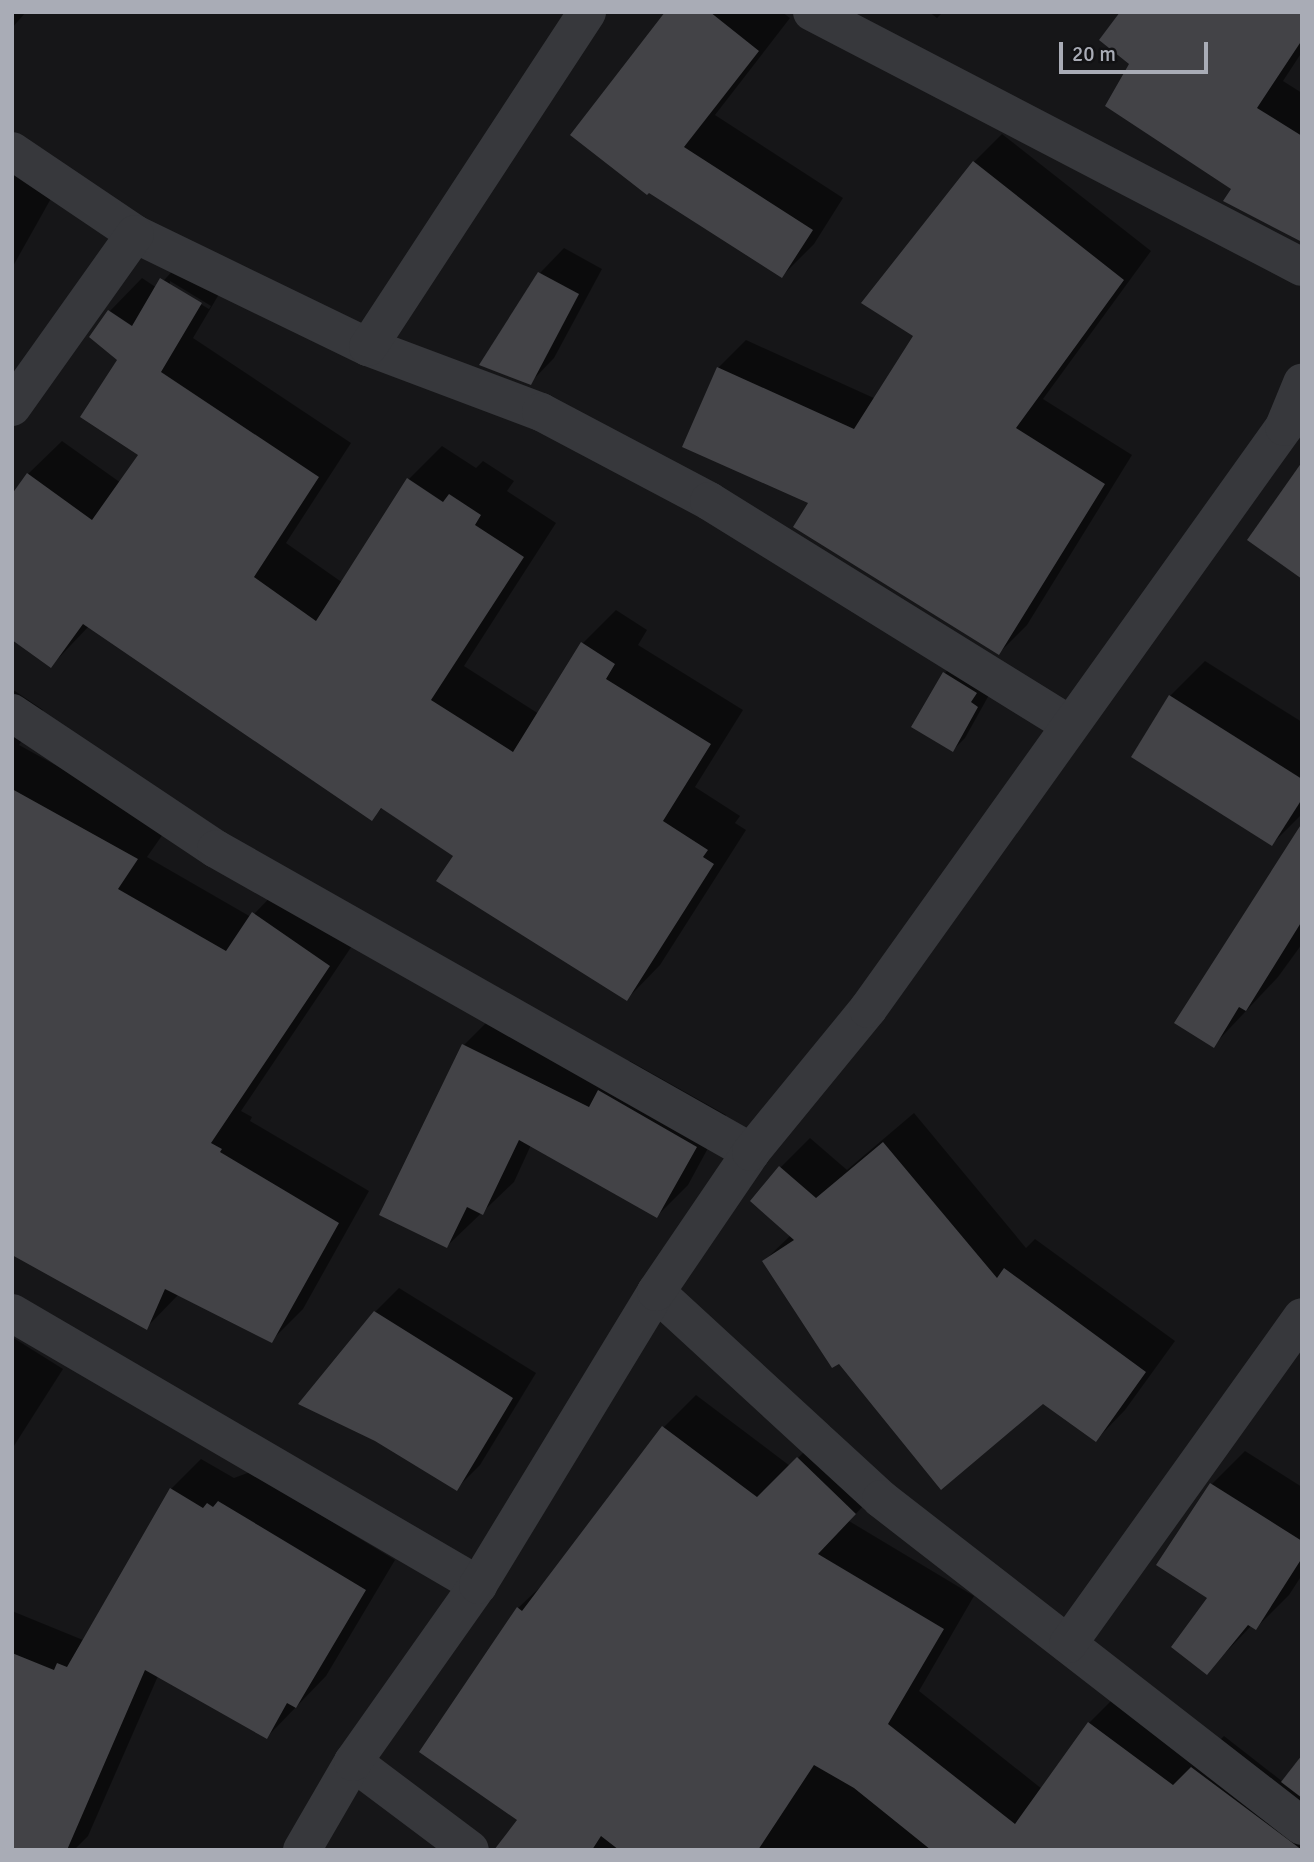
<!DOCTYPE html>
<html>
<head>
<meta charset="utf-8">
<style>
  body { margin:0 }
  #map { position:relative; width:1314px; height:1862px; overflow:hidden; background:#161618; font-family:Signika,sans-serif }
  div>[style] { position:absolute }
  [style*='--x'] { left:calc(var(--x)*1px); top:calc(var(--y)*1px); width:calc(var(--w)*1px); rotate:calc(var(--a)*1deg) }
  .shadow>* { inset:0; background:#0007 }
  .building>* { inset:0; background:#434347 }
  .street>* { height:38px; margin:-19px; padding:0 19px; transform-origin:19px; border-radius:19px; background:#37383c }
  span { translate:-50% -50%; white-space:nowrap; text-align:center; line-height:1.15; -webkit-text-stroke:5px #111113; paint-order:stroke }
  .frame { position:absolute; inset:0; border:14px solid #a9acb6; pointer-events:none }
  .scale { position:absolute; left:1059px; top:42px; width:149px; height:32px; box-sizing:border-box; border:4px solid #a9acb6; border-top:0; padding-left:9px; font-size:21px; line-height:24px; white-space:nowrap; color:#a9acb6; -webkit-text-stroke:5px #111113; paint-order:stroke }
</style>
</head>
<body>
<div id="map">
  <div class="shadow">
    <div style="clip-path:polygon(12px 12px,26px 12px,12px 28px)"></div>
    <div style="clip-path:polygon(667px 12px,782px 12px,790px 18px,715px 115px,843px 198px,814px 244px,782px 276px,649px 191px)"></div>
    <div style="clip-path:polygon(929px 12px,943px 12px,937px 18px)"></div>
    <div style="clip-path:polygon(1302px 12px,1302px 52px,1283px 81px,1302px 93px,1302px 240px,1234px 189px,1131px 64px)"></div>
    <div style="clip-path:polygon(1002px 134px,1151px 251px,1043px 399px,1132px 455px,1027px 625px,999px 653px,811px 502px,718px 368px,746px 340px,876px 399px,916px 335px,974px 162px)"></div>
    <div style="clip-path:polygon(12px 160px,58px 186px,12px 268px)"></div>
    <div style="clip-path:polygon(evenodd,195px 246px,234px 269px,193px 338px,351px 443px,286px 543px,343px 583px,408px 480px,442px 446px,476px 468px,483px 461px,514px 481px,507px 491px,556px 523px,464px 666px,539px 714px,583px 643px,616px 610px,647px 630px,638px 645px,743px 710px,695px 787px,740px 816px,735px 823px,746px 830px,660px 965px,627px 999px,455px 855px,383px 807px,372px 818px,89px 626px,51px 666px,28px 474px,62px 441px,121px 483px,140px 455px,109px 312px,142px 278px,157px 288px,195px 246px,170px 281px,211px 306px,209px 309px,170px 286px,170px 281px)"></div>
    <div style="clip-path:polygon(564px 248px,602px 269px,554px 358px,530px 383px,481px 364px,540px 273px)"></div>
    <div style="clip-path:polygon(956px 661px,989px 695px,965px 738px,953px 750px,945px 673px)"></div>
    <div style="clip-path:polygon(1205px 661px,1302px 722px,1302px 814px,1272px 844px,1170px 696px)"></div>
    <div style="clip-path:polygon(12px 689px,43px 710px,19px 745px,168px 827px,147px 857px,251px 917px,285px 882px,360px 934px,241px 1111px,252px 1117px,250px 1121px,369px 1191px,303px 1309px,272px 1340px,179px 1294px,146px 1328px,12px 986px)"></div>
    <div style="clip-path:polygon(1302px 829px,1302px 944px,1278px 977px,1213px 1046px)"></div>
    <div style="clip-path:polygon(494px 1015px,616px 1075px,630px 1061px,726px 1115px,688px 1185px,657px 1216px,531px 1145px,514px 1182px,447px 1246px,464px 1045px)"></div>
    <div style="clip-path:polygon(914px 1113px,1026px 1248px,1035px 1239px,1175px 1341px,1125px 1410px,1096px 1440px,1043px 1402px,764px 1261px,791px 1235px,780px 1168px,810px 1138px,847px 1170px)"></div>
    <div style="clip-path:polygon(399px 1288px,536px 1373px,480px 1465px,456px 1489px,375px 1312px)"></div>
    <div style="clip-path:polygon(12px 1337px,63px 1369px,12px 1449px)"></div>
    <div style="clip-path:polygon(696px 1395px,790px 1466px,830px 1426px,887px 1481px,849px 1521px,974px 1596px,919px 1691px,1042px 1789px,1089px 1723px,1121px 1691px,1206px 1754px,1224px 1736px,1283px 1782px,1302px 1758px,1302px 1850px,525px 1850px,519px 1819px,518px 1608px,551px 1577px,664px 1427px)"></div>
    <div style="clip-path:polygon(1245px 1451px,1302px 1487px,1302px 1575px,1289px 1595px,1256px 1628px,1252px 1625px,1207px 1672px,1210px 1598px,1158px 1565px,1212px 1484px)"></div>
    <div style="clip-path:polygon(201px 1459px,234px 1478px,250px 1472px,395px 1560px,326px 1676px,267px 1737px,158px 1676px,88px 1836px,74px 1850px,23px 1850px,12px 1845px,12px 1611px,83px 1640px,171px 1489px)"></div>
  </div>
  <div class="building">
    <div style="clip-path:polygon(665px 12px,710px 12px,759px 51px,684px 147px,813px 230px,782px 278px,649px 193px,647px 195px,570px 135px)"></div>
    <div style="clip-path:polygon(1120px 12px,1302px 12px,1302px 40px,1257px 108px,1302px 136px,1302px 242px,1223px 201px,1231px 189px,1105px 106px,1129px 64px,1099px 40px)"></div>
    <div style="clip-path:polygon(973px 161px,1124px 280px,1016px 428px,1105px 484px,999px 655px,793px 527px,808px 503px,682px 447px,717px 367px,854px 429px,913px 336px,861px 303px)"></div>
    <div style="clip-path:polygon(538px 272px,579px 294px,531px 385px,479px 365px)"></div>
    <div style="clip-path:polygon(160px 278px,202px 303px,161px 372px,319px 477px,254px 577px,316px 621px,407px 478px,443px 502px,449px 494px,481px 515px,475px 525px,524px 557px,431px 700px,513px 752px,581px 642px,615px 664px,606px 679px,711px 744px,663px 821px,708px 850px,703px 857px,714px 864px,627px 1001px,436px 881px,453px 856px,381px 808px,372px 821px,83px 624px,51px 668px,12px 640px,12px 494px,27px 473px,92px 520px,138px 455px,80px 417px,117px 360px,89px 337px,108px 310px,132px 326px)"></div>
    <div style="clip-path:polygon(1302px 462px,1302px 579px,1247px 540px)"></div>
    <div style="clip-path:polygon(943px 672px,977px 693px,971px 702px,978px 707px,953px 752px,911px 727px)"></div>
    <div style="clip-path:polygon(1169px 695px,1302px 779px,1302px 799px,1272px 846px,1131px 757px)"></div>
    <div style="clip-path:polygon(12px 789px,138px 859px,118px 889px,226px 951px,252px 912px,330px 966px,211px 1143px,222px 1149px,220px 1152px,339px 1223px,272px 1343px,165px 1289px,147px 1330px,12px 1255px)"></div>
    <div style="clip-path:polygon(1302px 823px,1302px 921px,1246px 1011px,1239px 1007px,1214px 1048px,1174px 1023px)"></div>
    <div style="clip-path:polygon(462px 1044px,589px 1107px,598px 1090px,697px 1147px,657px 1218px,519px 1140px,483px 1215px,467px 1207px,447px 1248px,379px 1215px)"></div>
    <div style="clip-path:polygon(883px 1142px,997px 1278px,1004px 1268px,1146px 1372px,1096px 1442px,1043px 1404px,941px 1490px,839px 1364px,832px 1368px,762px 1261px,794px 1240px,750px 1201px,779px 1166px,816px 1198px)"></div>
    <div style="clip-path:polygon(374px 1311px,513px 1398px,457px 1491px,375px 1441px,298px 1404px)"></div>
    <div style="clip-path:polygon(662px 1426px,757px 1497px,797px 1457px,856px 1514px,818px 1554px,944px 1629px,888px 1724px,1015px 1824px,1088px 1722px,1173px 1785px,1191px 1767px,1302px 1850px,931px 1850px,854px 1788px,814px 1765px,758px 1850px,619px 1850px,601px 1836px,592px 1850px,494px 1850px,517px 1820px,419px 1752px,517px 1607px,522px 1611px)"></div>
    <div style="clip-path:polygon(1210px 1483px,1302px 1541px,1302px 1558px,1256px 1630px,1248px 1625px,1207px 1675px,1171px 1647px,1207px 1598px,1156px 1565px)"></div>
    <div style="clip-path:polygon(170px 1488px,203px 1508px,207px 1503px,213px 1507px,218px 1501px,366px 1590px,296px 1708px,287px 1703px,267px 1739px,145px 1670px,67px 1850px,12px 1850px,12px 1653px,54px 1670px,57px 1663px,67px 1667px)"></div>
    <div style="clip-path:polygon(1302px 1755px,1302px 1798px,1281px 1782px)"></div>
  </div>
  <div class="street">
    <div style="--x:812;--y:12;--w:552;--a:27.49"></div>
    <div style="--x:12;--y:151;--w:148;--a:34"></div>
    <div style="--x:135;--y:234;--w:259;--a:25.9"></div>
    <div style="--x:368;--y:347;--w:185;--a:20.6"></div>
    <div style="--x:541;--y:412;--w:190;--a:27.9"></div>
    <div style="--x:709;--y:501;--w:425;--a:31.8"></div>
    <div style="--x:368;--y:347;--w:400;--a:-56.8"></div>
    <div style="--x:12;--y:407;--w:212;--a:-54.6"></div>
    <div style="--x:12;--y:713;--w:245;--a:33.7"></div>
    <div style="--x:216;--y:849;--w:615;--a:29.53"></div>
    <div style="--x:656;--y:1292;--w:306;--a:42.6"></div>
    <div style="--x:881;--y:1499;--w:533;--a:37.84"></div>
    <div style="--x:12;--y:1313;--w:540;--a:30.27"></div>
    <div style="--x:1068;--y:1644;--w:402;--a:-54.4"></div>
    <div style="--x:353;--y:1762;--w:146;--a:36.9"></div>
    <div style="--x:302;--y:1850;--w:102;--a:-59.9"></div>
    <div style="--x:353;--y:1762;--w:217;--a:-54.8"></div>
    <div style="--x:478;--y:1585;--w:343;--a:-58.7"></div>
    <div style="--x:656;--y:1292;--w:169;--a:-55.8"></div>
    <div style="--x:751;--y:1152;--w:185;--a:-50.7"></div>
    <div style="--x:868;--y:1009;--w:715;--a:-54.44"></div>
    <div style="--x:1284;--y:427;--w:48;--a:-67.8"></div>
  </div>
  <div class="frame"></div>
  <div class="scale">20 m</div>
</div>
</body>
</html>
